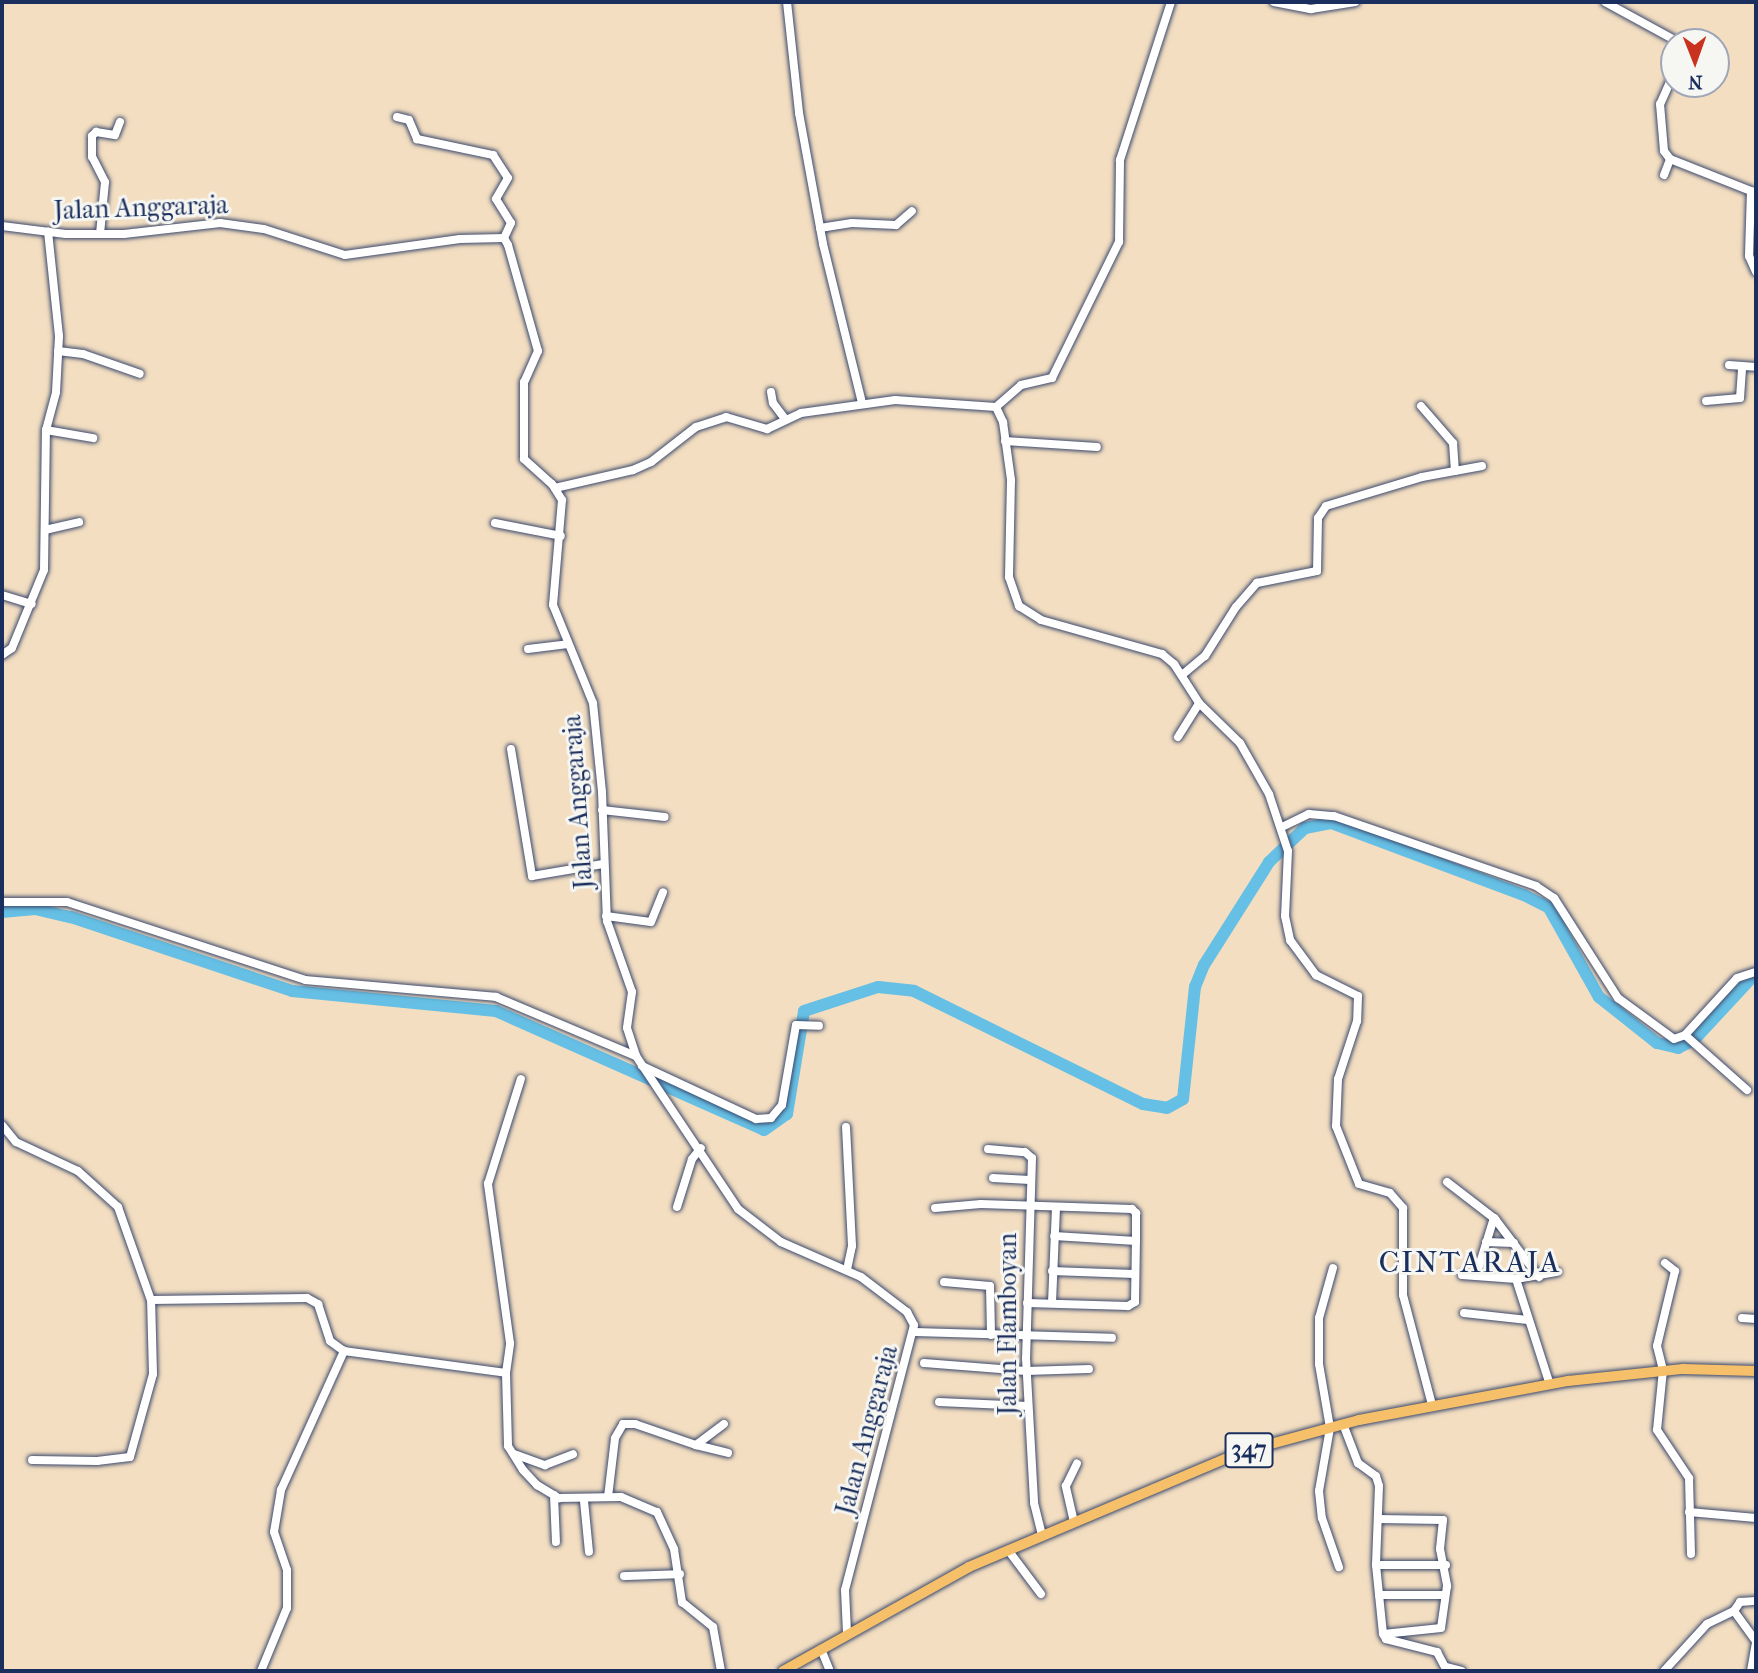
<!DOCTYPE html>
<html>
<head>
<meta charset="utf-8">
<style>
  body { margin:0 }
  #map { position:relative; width:1758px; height:1673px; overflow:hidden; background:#f3dec1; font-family:"IM FELL French Canon",serif }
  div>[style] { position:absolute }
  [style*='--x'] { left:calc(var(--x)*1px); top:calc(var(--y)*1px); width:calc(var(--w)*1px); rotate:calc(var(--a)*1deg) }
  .river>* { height:12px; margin:-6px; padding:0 6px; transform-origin:6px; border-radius:6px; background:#66bfe4 }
  .roads { filter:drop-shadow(0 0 2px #3b496d) drop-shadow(0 0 2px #3b496d) }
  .minor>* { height:8px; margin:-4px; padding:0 4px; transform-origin:4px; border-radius:4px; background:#fff }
  .major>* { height:10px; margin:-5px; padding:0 5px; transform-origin:5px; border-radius:5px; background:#f6c06b }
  span { translate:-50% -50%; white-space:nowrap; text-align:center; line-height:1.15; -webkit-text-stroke:6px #f6f6f2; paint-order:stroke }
  .shield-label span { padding:2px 5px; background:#f6f6f2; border:2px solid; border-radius:5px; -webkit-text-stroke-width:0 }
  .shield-label { font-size:24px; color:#1b2f5e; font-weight:700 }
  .street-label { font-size:26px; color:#1b2f5e }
  .quarter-label { font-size:30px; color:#1b2f5e; letter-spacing:2px }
  .frame { position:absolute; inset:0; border:4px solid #1b2f5e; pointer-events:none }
  .north { position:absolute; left:1660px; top:28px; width:70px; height:70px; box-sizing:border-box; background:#f6f6f2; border:2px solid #9ea6b7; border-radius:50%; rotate:179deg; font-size:19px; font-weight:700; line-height:28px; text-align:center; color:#1b2f5e }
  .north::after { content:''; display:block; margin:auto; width:24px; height:32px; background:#c8321e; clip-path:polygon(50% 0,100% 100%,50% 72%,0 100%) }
</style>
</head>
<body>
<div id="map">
  <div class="river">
    <div style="--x:2;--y:912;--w:33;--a:-5"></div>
    <div style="--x:35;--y:909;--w:37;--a:13"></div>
    <div style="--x:71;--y:917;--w:233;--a:18.5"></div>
    <div style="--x:292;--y:991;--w:205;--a:5.6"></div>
    <div style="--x:496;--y:1011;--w:293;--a:23.9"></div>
    <div style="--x:764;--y:1130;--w:28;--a:-35"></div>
    <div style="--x:787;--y:1114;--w:104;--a:-80.6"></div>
    <div style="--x:804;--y:1011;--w:78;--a:-18"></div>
    <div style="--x:878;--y:987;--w:36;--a:6"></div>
    <div style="--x:914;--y:991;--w:255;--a:26.3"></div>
    <div style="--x:1143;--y:1104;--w:24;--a:9"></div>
    <div style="--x:1167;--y:1108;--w:18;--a:-29"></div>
    <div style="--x:1183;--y:1099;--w:113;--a:-83.9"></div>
    <div style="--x:1195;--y:987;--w:24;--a:-68"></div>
    <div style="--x:1204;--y:965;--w:122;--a:-57.7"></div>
    <div style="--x:1269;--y:862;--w:50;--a:-43.4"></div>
    <div style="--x:1305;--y:828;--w:26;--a:-11"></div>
    <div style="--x:1331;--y:823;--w:206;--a:20.5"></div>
    <div style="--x:1524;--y:895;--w:28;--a:27"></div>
    <div style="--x:1549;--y:908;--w:102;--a:60.7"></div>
    <div style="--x:1599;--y:997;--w:74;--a:38.4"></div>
    <div style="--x:1657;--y:1043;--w:22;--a:13"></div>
    <div style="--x:1678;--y:1048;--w:18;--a:-27"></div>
    <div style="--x:1694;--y:1040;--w:91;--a:-47.2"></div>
  </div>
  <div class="roads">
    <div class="minor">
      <div style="--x:787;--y:2;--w:112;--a:83.8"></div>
      <div style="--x:799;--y:113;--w:133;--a:79.6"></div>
      <div style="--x:823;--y:244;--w:164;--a:76.2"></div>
      <div style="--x:1274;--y:2;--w:38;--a:11"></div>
      <div style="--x:1311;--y:9;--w:45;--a:-9"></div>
      <div style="--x:1605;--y:2;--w:83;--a:28.7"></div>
      <div style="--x:1674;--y:73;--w:34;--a:114"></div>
      <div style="--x:1660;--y:104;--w:47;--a:85.1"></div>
      <div style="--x:1664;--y:151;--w:10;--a:53"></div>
      <div style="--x:1670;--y:159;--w:87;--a:21.6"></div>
      <div style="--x:1751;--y:191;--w:65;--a:91.8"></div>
      <div style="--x:1749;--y:256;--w:17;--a:66"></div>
      <div style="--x:397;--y:117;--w:12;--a:14"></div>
      <div style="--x:409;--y:120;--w:21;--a:67"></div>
      <div style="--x:417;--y:139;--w:78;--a:11.9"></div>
      <div style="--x:493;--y:155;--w:27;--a:57"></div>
      <div style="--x:508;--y:178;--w:24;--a:120"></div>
      <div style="--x:496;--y:199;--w:28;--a:58"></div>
      <div style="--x:511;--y:223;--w:17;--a:115"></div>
      <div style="--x:1664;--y:175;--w:17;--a:-69"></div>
      <div style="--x:2;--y:226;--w:64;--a:7.1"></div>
      <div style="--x:66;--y:234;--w:58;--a:0"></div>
      <div style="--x:124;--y:234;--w:97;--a:-6.5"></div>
      <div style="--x:220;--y:223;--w:44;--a:7.8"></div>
      <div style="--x:264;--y:229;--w:85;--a:17.8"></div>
      <div style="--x:345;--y:255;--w:116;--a:-7.9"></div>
      <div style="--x:460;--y:239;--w:44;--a:-1.3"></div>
      <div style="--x:504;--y:238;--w:8;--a:60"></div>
      <div style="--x:508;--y:245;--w:110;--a:74.2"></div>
      <div style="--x:538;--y:351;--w:34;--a:114"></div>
      <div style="--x:524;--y:382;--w:77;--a:90"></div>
      <div style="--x:524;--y:459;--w:38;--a:42"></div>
      <div style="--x:552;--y:484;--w:19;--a:58"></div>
      <div style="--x:562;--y:500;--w:105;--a:94.9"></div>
      <div style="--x:553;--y:605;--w:106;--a:67.8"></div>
      <div style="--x:593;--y:703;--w:89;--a:84.2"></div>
      <div style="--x:602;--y:792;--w:129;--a:87.8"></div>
      <div style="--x:607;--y:921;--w:75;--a:70.6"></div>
      <div style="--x:632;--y:992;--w:36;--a:98"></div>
      <div style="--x:627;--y:1028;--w:29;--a:72"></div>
      <div style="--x:636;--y:1056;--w:184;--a:56.3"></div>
      <div style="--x:738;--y:1209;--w:54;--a:37.5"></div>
      <div style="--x:781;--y:1242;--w:87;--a:23.6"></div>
      <div style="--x:861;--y:1277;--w:58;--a:37.3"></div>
      <div style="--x:907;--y:1312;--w:15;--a:62"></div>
      <div style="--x:914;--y:1325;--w:274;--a:104.6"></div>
      <div style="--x:845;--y:1590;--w:43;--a:87.3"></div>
      <div style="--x:820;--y:228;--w:32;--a:-9"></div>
      <div style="--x:852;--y:223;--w:44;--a:2.6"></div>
      <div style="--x:896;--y:225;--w:21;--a:-41"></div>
      <div style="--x:100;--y:234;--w:52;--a:-84.5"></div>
      <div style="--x:105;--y:182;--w:28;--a:-117"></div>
      <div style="--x:92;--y:157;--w:21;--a:-90"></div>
      <div style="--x:92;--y:136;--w:6;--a:-45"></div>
      <div style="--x:96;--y:132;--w:19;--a:9"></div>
      <div style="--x:115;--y:135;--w:14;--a:-69"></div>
      <div style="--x:58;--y:351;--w:25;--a:7"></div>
      <div style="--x:83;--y:354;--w:60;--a:19.3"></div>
      <div style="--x:1729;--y:365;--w:27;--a:4"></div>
      <div style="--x:771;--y:392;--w:11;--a:80"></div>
      <div style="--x:773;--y:403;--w:21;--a:53"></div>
      <div style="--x:1706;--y:401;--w:34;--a:-5"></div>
      <div style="--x:1740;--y:398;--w:32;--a:-86"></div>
      <div style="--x:1421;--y:406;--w:49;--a:49.1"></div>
      <div style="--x:1453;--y:443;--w:28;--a:86"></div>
      <div style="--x:996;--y:407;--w:33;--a:-41"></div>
      <div style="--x:1021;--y:385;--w:32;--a:-13"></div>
      <div style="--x:1052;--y:378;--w:152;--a:-63.8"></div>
      <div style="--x:1119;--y:242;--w:82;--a:-89.3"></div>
      <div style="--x:1120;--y:160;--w:166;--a:-72.1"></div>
      <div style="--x:46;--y:430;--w:48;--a:9.7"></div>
      <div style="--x:1005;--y:441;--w:92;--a:3.7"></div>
      <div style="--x:555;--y:488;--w:80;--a:-13"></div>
      <div style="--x:633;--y:470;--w:20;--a:-24"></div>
      <div style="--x:651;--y:462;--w:57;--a:-37.9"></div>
      <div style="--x:696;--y:427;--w:32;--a:-18"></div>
      <div style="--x:726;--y:417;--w:43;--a:16.3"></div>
      <div style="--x:767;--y:429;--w:38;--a:-25"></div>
      <div style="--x:801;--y:413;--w:95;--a:-7.9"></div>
      <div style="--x:895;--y:400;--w:101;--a:4"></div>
      <div style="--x:996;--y:407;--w:17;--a:65"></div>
      <div style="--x:1003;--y:422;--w:59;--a:82.1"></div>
      <div style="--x:1011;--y:480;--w:97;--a:91.2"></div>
      <div style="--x:1009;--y:577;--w:31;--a:71"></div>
      <div style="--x:1019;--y:606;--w:26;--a:32"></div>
      <div style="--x:1041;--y:620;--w:126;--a:15.7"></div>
      <div style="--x:1162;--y:654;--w:16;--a:40"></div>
      <div style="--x:1174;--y:664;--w:46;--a:57.3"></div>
      <div style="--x:1199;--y:703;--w:57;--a:44.3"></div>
      <div style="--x:1240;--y:743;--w:59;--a:60.4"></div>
      <div style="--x:1269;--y:794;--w:60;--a:71.6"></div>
      <div style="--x:1288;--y:851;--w:65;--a:92.6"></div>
      <div style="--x:1285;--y:916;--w:25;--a:78"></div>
      <div style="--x:1290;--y:940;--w:44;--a:53.4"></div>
      <div style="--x:1316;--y:975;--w:47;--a:26.6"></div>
      <div style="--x:1358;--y:996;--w:25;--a:92"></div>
      <div style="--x:1357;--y:1021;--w:61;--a:108.1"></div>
      <div style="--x:1338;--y:1079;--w:47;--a:92.4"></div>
      <div style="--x:1336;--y:1126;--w:62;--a:68.4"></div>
      <div style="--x:1359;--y:1184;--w:32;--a:16"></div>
      <div style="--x:1390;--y:1193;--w:20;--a:49"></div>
      <div style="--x:1403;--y:1208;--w:87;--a:90"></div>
      <div style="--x:1403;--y:1295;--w:114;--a:75.2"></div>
      <div style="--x:495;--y:523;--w:67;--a:11.1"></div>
      <div style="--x:45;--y:530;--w:35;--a:-13"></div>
      <div style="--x:2;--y:595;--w:31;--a:17"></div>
      <div style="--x:528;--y:649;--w:38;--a:-7"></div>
      <div style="--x:2;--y:655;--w:12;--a:-35"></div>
      <div style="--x:12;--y:648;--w:84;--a:-67.7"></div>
      <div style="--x:44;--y:570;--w:140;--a:-89.2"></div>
      <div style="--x:46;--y:430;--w:39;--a:-75"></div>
      <div style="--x:56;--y:392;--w:56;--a:-86.9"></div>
      <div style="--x:59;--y:336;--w:105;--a:-96"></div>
      <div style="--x:1182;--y:675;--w:30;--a:-40"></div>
      <div style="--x:1205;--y:656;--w:58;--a:-57.7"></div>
      <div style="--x:1236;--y:607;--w:32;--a:-49"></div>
      <div style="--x:1257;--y:583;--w:61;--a:-11.3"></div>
      <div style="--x:1317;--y:571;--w:53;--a:-88.9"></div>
      <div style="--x:1318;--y:518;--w:14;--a:-56"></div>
      <div style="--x:1326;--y:506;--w:100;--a:-16.8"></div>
      <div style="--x:1422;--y:477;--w:61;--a:-10.4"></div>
      <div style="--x:1178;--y:737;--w:40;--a:-58"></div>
      <div style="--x:511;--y:749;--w:129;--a:80.6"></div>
      <div style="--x:532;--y:876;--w:72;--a:-9.6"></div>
      <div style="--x:602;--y:810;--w:63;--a:6.3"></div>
      <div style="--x:1282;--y:827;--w:30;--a:-26"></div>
      <div style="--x:1309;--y:814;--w:25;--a:5"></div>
      <div style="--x:1334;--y:816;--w:214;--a:19.1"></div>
      <div style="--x:1536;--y:886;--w:22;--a:34"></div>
      <div style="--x:1554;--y:898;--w:119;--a:57.4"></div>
      <div style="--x:1618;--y:998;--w:69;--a:36.2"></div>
      <div style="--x:1674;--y:1039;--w:12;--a:-20"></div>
      <div style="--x:1685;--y:1035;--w:77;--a:-47.6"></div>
      <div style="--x:1737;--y:978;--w:20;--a:-18"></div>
      <div style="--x:2;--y:902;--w:65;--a:0"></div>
      <div style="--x:67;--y:902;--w:251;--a:18.1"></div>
      <div style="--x:306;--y:980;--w:191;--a:5.1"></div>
      <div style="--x:496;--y:997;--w:152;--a:22.9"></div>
      <div style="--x:606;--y:916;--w:45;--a:7.6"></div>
      <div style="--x:651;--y:922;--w:32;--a:-68"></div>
      <div style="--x:1685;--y:1035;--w:83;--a:41.6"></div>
      <div style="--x:642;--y:1066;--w:126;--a:24.9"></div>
      <div style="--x:756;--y:1119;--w:15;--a:-4"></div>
      <div style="--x:771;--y:1118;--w:17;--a:-50"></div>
      <div style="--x:782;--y:1105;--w:81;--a:-80.1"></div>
      <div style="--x:796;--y:1025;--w:23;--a:2"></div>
      <div style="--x:2;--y:1125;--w:22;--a:51"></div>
      <div style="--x:16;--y:1142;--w:68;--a:25.1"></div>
      <div style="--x:78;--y:1171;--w:54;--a:42"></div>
      <div style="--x:118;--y:1207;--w:99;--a:70.5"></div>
      <div style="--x:151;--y:1300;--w:156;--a:-0.7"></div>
      <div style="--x:307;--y:1298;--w:13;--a:29"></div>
      <div style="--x:318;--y:1304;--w:39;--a:72"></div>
      <div style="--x:330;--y:1341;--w:17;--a:36"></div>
      <div style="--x:344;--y:1351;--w:163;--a:7.7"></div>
      <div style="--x:506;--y:1373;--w:73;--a:88.4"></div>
      <div style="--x:508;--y:1446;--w:28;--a:58"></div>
      <div style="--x:523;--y:1470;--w:21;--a:47"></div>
      <div style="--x:537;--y:1485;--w:26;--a:31"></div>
      <div style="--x:559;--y:1498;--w:62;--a:-0.9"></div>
      <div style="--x:621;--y:1497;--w:39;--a:23"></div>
      <div style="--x:657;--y:1512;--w:41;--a:65.3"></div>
      <div style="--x:674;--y:1549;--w:54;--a:81.4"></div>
      <div style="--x:682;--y:1602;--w:40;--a:39"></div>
      <div style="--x:713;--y:1627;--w:45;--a:79.7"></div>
      <div style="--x:846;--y:1127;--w:119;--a:87.1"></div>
      <div style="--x:852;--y:1246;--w:24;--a:102"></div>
      <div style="--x:988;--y:1149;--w:37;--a:5"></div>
      <div style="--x:1025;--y:1152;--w:9;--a:41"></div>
      <div style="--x:1032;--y:1158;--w:200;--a:91.7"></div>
      <div style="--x:1026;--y:1358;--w:145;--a:86.8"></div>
      <div style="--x:1034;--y:1503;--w:34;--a:76"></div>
      <div style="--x:993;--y:1178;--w:37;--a:3"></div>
      <div style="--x:1447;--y:1182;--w:61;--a:37.6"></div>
      <div style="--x:1495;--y:1219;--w:73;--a:52.8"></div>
      <div style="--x:677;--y:1207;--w:50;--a:-72.6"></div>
      <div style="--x:692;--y:1159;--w:14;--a:-51"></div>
      <div style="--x:935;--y:1208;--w:46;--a:-5"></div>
      <div style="--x:981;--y:1204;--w:151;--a:1.9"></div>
      <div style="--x:1132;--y:1209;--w:6;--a:45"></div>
      <div style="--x:1136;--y:1213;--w:28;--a:90"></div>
      <div style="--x:1486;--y:1242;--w:28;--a:2"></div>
      <div style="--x:1665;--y:1263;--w:13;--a:39"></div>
      <div style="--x:1675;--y:1271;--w:77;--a:103.5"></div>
      <div style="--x:1657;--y:1346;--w:25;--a:76"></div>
      <div style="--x:1663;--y:1370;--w:60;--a:95.7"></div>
      <div style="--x:1657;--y:1430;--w:58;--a:56.3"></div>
      <div style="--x:1689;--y:1478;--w:76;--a:88.5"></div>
      <div style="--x:1333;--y:1268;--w:52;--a:105.6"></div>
      <div style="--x:1319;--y:1318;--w:46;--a:90"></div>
      <div style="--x:1319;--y:1364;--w:65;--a:80.2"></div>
      <div style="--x:1330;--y:1428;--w:64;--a:99.9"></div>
      <div style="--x:1319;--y:1491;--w:27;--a:84"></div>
      <div style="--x:1322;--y:1518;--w:52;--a:70.9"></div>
      <div style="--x:1052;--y:1271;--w:82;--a:2.1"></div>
      <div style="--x:1462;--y:1275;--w:54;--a:4.2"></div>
      <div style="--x:1516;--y:1279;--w:111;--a:72.2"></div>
      <div style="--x:1476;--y:1276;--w:61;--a:-72.8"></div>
      <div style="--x:1516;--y:1279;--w:42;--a:-9.7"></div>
      <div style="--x:944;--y:1282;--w:46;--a:5"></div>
      <div style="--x:990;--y:1286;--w:49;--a:88.8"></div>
      <div style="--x:1027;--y:1303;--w:101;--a:1.7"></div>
      <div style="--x:1128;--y:1306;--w:8;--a:-30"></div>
      <div style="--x:1135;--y:1302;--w:61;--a:-89.1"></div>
      <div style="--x:1136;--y:1241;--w:82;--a:-176.5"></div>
      <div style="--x:1052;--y:1303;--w:96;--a:-87.6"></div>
      <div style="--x:1464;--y:1313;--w:64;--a:6.2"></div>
      <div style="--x:1742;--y:1318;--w:14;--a:4"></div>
      <div style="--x:915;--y:1332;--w:197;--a:1.7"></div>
      <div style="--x:924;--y:1363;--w:102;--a:4.5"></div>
      <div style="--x:1026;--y:1371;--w:63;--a:-1.8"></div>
      <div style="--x:506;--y:1373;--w:30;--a:-82"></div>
      <div style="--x:510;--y:1343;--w:161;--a:-97.9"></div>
      <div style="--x:488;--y:1184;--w:110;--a:-72.6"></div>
      <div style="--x:939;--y:1402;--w:89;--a:2.6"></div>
      <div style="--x:1343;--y:1424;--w:42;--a:69"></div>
      <div style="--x:1358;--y:1463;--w:22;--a:36"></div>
      <div style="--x:1376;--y:1476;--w:10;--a:73"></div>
      <div style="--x:1379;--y:1486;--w:79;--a:92.2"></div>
      <div style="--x:1376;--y:1565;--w:69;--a:84.2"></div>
      <div style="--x:1383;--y:1634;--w:6;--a:59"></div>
      <div style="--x:1386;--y:1639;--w:53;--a:14.3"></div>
      <div style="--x:1437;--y:1652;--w:21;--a:62"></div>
      <div style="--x:696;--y:1445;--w:33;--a:14"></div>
      <div style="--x:514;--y:1454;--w:33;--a:20"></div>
      <div style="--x:545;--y:1465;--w:30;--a:-21"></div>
      <div style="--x:32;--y:1460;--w:65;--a:0.9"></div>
      <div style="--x:97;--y:1461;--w:33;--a:-7"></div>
      <div style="--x:130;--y:1457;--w:86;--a:-74.5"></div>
      <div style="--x:153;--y:1374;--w:74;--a:-91.5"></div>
      <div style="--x:554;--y:1495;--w:47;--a:87.6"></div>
      <div style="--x:608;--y:1497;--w:59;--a:-83.2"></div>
      <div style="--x:615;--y:1438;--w:16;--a:-60"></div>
      <div style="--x:623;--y:1424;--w:12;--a:0"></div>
      <div style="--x:635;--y:1424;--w:65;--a:19"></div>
      <div style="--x:696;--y:1445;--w:35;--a:-37"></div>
      <div style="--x:584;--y:1501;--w:51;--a:84.4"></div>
      <div style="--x:1689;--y:1512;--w:67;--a:5.1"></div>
      <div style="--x:1378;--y:1519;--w:65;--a:0.9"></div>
      <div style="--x:1443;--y:1520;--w:29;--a:96"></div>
      <div style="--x:1440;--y:1549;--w:38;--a:79"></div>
      <div style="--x:1447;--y:1586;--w:42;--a:98.1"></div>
      <div style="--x:1441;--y:1628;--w:58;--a:174.1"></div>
      <div style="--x:1074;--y:1522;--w:37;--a:-103"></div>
      <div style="--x:1066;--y:1486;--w:25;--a:-64"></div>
      <div style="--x:1008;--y:1550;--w:55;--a:53.1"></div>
      <div style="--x:1376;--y:1565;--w:70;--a:0"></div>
      <div style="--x:624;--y:1576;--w:56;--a:-2"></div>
      <div style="--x:1379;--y:1595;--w:64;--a:0"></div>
      <div style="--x:1734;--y:1611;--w:37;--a:54"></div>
      <div style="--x:821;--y:1649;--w:24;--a:68"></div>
      <div style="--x:1446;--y:1667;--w:16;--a:14"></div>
      <div style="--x:261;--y:1671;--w:68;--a:-67.6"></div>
      <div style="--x:287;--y:1608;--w:38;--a:-90"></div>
      <div style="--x:287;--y:1570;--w:40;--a:-108.9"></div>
      <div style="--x:274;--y:1532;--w:43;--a:-80.5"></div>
      <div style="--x:281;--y:1490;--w:153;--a:-65.6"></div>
      <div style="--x:1664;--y:1671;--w:64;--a:-47.5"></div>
      <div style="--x:1707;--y:1624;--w:30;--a:-26"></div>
      <div style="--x:1734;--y:1611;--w:11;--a:-56"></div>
      <div style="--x:1740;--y:1602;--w:16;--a:-4"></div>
      <div style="--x:1751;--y:1671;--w:27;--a:-80"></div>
    </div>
    <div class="major">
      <div style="--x:783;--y:1671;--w:213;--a:-29.2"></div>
      <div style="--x:969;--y:1567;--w:295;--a:-22.9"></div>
      <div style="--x:1241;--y:1452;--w:122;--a:-15.2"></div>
      <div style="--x:1359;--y:1420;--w:213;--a:-10.6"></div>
      <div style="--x:1568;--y:1381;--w:116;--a:-6"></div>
      <div style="--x:1683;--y:1369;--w:73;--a:1.6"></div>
    </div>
  </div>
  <div class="shield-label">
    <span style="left:1249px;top:1450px">347</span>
  </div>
  <div class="street-label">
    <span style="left:141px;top:208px;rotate:-2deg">Jalan Anggaraja</span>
    <span style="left:578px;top:802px;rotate:-94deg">Jalan Anggaraja</span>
    <span style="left:1008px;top:1324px;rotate:-90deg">Jalan Flamboyan</span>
    <span style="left:867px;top:1430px;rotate:-75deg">Jalan Anggaraja</span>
  </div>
  <div class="quarter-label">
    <span style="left:1470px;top:1263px">CINTARAJA</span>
  </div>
  <div class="frame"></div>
  <div class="north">N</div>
</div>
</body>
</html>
